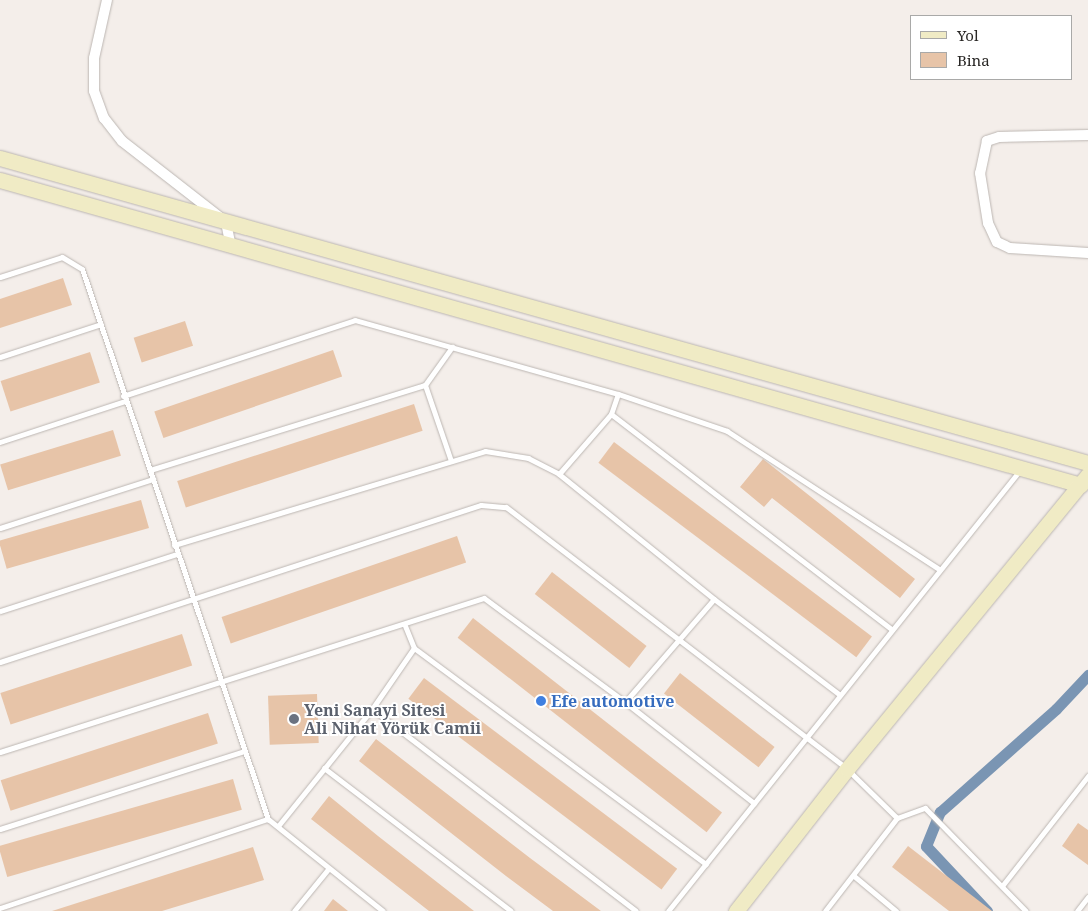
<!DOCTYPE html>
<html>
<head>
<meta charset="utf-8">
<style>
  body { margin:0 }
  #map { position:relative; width:1088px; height:911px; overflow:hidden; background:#f4eeea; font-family:"Noto Serif",serif }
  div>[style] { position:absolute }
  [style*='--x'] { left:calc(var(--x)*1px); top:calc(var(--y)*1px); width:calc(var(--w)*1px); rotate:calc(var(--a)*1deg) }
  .canal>* { height:11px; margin:-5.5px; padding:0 5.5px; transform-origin:5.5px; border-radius:5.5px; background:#7a95b3 }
  .building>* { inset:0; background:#e7c4a8; transform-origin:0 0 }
  .roads { filter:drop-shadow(0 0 1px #bcb6b2) drop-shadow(0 0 1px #bcb6b2) }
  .lane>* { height:5px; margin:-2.5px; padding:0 2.5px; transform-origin:2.5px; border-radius:2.5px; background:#fff }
  .street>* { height:10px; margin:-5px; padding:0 5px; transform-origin:5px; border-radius:5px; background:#fff }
  .secondary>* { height:15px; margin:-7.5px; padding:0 7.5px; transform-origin:7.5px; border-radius:7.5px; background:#f0ebc5 }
  .dots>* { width:14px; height:14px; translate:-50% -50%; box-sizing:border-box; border:2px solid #fff; border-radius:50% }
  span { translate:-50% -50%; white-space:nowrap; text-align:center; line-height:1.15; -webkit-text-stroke:4px #fff; paint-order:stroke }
  .shop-label { font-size:16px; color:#366cbe; font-weight:700 }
  .left { translate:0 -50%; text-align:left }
  .worship-label { font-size:16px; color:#5b616d; font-weight:700 }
  .legend { position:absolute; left:910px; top:15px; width:162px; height:65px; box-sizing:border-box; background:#fff; border:1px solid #a9a9a8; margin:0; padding:6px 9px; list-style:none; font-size:15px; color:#292725 }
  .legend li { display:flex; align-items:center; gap:10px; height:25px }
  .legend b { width:25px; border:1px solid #a9a9a8 }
</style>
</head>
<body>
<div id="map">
  <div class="canal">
    <div style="--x:987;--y:911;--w:89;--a:-133.2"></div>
    <div style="--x:926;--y:846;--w:37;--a:-68"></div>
    <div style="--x:940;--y:812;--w:155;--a:-41.6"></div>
    <div style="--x:1056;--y:709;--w:47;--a:-46.7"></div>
  </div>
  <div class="building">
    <div style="clip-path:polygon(63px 278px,72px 305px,0 328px,0 299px)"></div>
    <div style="left:185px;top:321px;width:26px;height:54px;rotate:72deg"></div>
    <div style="left:333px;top:350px;width:28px;height:189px;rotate:71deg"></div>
    <div style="left:90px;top:352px;width:32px;height:94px;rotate:72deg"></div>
    <div style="left:414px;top:404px;width:28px;height:249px;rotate:72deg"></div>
    <div style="left:113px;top:430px;width:27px;height:118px;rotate:73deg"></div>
    <div style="left:614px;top:442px;width:323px;height:26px;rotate:37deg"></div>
    <div style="clip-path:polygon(763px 459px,915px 579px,900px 598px,772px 498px,764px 507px,740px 487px)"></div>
    <div style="left:141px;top:500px;width:29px;height:148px;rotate:74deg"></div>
    <div style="left:457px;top:536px;width:28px;height:249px;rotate:71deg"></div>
    <div style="left:552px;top:572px;width:120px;height:28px;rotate:38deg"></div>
    <div style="left:473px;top:618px;width:316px;height:25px;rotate:38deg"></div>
    <div style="left:182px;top:634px;width:33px;height:191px;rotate:72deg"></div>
    <div style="left:680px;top:673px;width:120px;height:26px;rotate:38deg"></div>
    <div style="left:424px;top:678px;width:317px;height:26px;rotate:37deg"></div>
    <div style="left:317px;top:694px;width:49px;height:49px;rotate:88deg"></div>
    <div style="left:208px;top:713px;width:32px;height:218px;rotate:72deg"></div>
    <div style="clip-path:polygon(376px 739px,530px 858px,601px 911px,553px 911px,506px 876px,359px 761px)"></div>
    <div style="left:233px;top:779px;width:32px;height:244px;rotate:74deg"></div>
    <div style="clip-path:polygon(329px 796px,378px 836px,474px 911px,429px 911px,311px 819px)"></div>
    <div style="clip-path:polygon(1078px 823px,1088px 830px,1088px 865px,1062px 846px)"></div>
    <div style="clip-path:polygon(908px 846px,992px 911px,949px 911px,892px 867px)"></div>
    <div style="clip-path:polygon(253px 847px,264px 880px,162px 911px,52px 911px)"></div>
    <div style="clip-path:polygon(333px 899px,348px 911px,324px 911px)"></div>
  </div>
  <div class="roads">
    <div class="lane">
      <div style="--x:0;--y:277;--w:65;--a:-17.9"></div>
      <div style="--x:62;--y:257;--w:23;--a:31"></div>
      <div style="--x:82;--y:269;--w:581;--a:71.32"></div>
      <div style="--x:268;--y:819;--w:147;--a:38.7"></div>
      <div style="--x:0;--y:357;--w:106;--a:-18.1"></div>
      <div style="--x:425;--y:385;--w:80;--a:71.1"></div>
      <div style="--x:123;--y:396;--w:244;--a:-18.1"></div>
      <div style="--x:355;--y:320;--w:273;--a:15.7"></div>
      <div style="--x:618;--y:394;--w:115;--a:18.7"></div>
      <div style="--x:727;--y:431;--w:254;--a:33.1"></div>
      <div style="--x:611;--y:414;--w:354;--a:37.5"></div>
      <div style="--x:0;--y:442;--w:132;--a:-18.2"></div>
      <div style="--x:150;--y:470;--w:288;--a:-17.2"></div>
      <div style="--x:425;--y:385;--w:47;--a:-54.6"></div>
      <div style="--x:559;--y:474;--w:79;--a:-49.1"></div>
      <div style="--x:611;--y:414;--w:21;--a:-71"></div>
      <div style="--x:0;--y:528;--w:161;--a:-17.8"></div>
      <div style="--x:174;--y:545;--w:325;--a:-16.8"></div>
      <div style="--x:485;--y:451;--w:44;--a:9.2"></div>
      <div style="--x:528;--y:458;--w:35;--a:27"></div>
      <div style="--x:559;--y:474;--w:199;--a:38.9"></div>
      <div style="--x:714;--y:599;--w:158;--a:37.3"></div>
      <div style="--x:0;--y:611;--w:186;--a:-17.9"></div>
      <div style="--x:414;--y:648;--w:363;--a:36.5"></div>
      <div style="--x:0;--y:662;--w:506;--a:-18.08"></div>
      <div style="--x:481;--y:505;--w:25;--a:5"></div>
      <div style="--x:506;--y:507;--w:430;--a:37.5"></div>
      <div style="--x:847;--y:769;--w:70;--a:44.4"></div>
      <div style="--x:625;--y:702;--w:136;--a:-49.2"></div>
      <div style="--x:372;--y:709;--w:332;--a:37.4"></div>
      <div style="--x:0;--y:752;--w:508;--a:-17.65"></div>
      <div style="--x:484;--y:598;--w:175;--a:36.4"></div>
      <div style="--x:625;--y:702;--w:164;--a:38.1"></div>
      <div style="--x:324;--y:768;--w:235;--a:37.4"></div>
      <div style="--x:278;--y:826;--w:150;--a:-51.2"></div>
      <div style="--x:372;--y:709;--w:74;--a:-55.5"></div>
      <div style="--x:414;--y:648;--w:24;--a:-112"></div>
      <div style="--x:0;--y:829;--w:257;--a:-17.7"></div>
      <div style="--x:854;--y:876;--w:55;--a:39.8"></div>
      <div style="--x:1002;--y:886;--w:140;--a:-52"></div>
      <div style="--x:0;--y:908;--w:282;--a:-18.4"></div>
      <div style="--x:294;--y:911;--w:55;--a:-50.9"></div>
      <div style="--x:668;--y:911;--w:564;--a:-51.4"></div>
      <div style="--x:825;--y:911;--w:118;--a:-52.3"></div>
      <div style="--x:897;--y:818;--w:30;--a:-20"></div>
      <div style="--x:925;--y:808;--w:144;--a:45.6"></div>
      <div style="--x:1077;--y:911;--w:18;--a:-52"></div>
    </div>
    <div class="street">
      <div style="--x:107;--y:0;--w:59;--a:102.6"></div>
      <div style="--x:94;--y:58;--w:33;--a:90"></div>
      <div style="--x:94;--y:91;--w:29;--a:70"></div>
      <div style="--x:104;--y:118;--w:29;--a:52"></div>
      <div style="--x:122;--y:141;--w:132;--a:37.9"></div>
      <div style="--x:226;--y:222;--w:25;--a:79"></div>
      <div style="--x:1088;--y:135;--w:89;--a:178.7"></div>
      <div style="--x:999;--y:137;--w:13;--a:162"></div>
      <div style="--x:987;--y:141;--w:33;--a:102"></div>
      <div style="--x:980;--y:173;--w:51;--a:80.9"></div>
      <div style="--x:988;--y:223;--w:21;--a:65"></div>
      <div style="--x:997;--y:242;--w:14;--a:25"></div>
      <div style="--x:1010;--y:248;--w:78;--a:3.7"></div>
    </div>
    <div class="secondary">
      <div style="--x:0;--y:158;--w:1130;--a:15.66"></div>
      <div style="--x:0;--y:180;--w:1123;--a:15.76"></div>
      <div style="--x:736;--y:911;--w:180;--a:-52"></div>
      <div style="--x:847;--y:769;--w:380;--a:-50.7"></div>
    </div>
  </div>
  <div class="dots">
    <div style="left:541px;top:701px;background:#3f7fe0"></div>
    <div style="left:294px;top:719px;background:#6b7280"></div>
  </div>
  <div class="shop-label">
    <span class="left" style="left:551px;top:701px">Efe automotive</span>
  </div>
  <div class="worship-label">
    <span class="left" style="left:304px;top:719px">Yeni Sanayi Sitesi<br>Ali Nihat Yörük Camii</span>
  </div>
  <ul class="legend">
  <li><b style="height:6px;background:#f0ebc5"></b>Yol</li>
  <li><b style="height:14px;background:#e7c4a8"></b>Bina</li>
  </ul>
</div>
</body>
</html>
